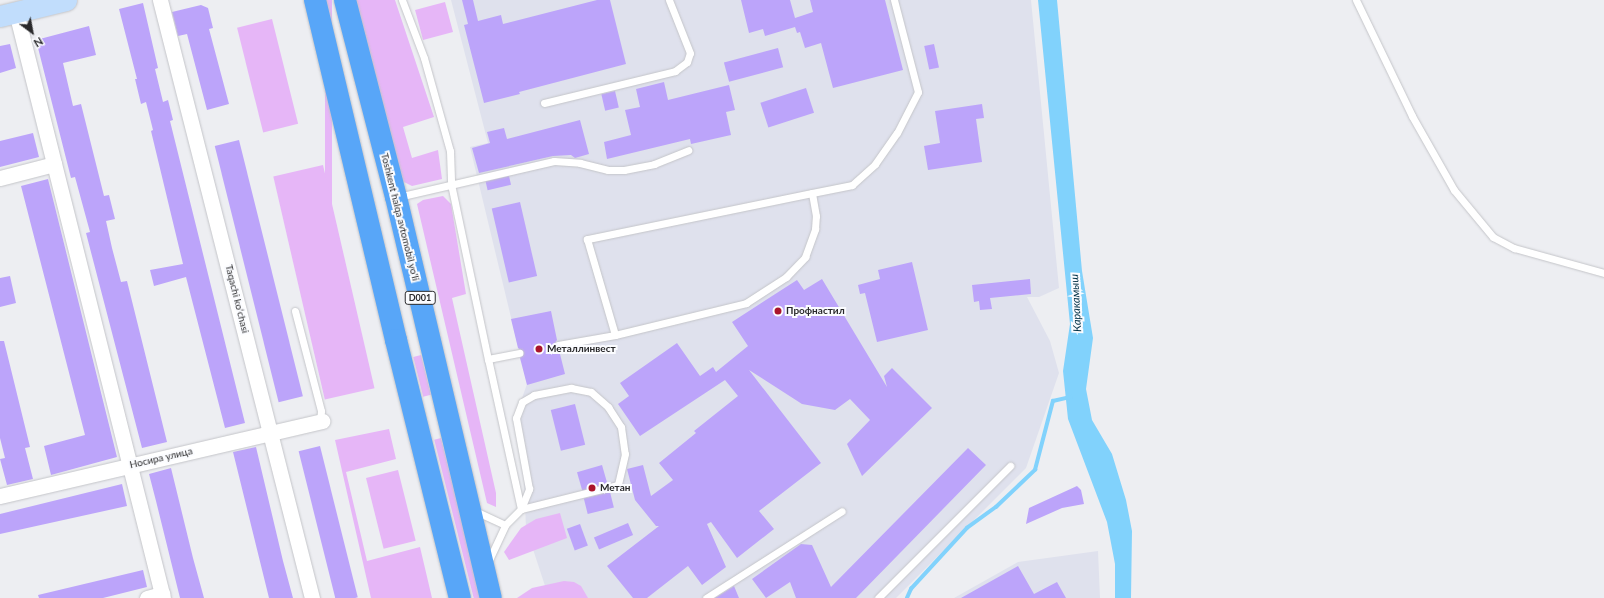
<!DOCTYPE html>
<html>
<head>
<meta charset="utf-8">
<style>
  body { margin:0 }
  #map { position:relative; width:1604px; height:598px; overflow:hidden; background:#edeef2; font-family:Lato,sans-serif }
  div>[style] { position:absolute }
  [style*='--x'] { left:calc(var(--x)*1px); top:calc(var(--y)*1px); width:calc(var(--w)*1px); rotate:calc(var(--a)*1deg) }
  .built>* { inset:0; background:#dfe1ed }
  .green>* { inset:0; background:#e6b6f7; transform-origin:0 0 }
  .water>* { inset:0; background:#81d2fc }
  .stream>* { height:3.5px; margin:-1.75px; padding:0 1.75px; transform-origin:1.75px; border-radius:1.75px; background:#81d2fc }
  .building>* { inset:0; background:#bca4fa; transform-origin:0 0 }
  .roads { filter:drop-shadow(0 0 1px #c4c5c9) drop-shadow(0 0 1px #c4c5c9) }
  .service>* { height:7px; margin:-3.5px; padding:0 3.5px; transform-origin:3.5px; border-radius:3.5px; background:#fff }
  .minor>* { height:15px; margin:-7.5px; padding:0 7.5px; transform-origin:7.5px; border-radius:7.5px; background:#fff }
  .secondary>* { height:21px; margin:-10.5px; padding:0 10.5px; transform-origin:10.5px; border-radius:10.5px; background:#c1ddfc }
  .trunk>* { height:22px; margin:-11px; padding:0 11px; transform-origin:11px; border-radius:11px; background:#58a6f8 }
  .dots>* { width:11px; height:11px; translate:-50% -50%; box-sizing:border-box; border:2px solid #fbfcff; border-radius:50% }
  span { translate:-50% -50%; white-space:nowrap; text-align:center; line-height:1.15; -webkit-text-stroke:4px #fbfcff; paint-order:stroke }
  .shield-label span { padding:1px 3px; background:#fbfcff; border:1px solid; border-radius:3px; -webkit-text-stroke-width:0 }
  .shield-label { font-size:9px; color:#29292b; font-weight:700 }
  .street-label { font-size:10px; color:#29292b }
  .poi-label { font-size:10px; color:#29292b; font-weight:700 }
  .left { translate:0 -50%; text-align:left }
  .water-label { font-size:11px; color:#003045; font-style:italic }
  .north { position:absolute; left:12px; top:12px; width:40px; height:40px; -webkit-text-stroke:3px #fbfcff; paint-order:stroke; rotate:148deg; font-size:11px; font-weight:700; line-height:16px; text-align:center; color:#29292b }
  .north::after { content:''; display:block; margin:auto; width:14px; height:18px; background:#29292b; clip-path:polygon(50% 0,100% 100%,50% 72%,0 100%) }
</style>
</head>
<body>
<div id="map">
  <div class="built">
    <div style="clip-path:polygon(451px 0,1031px 0,1059px 288px,1039px 297px,1027px 297px,1050px 341px,1059px 373px,1026px 468px,896px 598px,549px 598px,526px 528px,524px 480px,514px 421px,527px 384px,470px 147px,488px 143px)"></div>
    <div style="clip-path:polygon(1098px 551px,1100px 598px,954px 598px,1018px 562px)"></div>
  </div>
  <div class="green">
    <div style="left:325px;top:0;width:7px;height:323px"></div>
    <div style="clip-path:polygon(354px 0,395px 0,434px 117px,403px 127px,412px 158px,438px 150px,442px 179px,412px 186px,400px 180px)"></div>
    <div style="left:445px;top:2px;width:31px;height:31px;rotate:75deg"></div>
    <div style="left:272px;top:19px;width:108px;height:36px;rotate:76deg"></div>
    <div style="left:323px;top:165px;width:229px;height:51px;rotate:77deg"></div>
    <div style="clip-path:polygon(443px 196px,451px 204px,466px 294px,452px 298px,496px 493px,496px 507px,487px 503px,417px 204px,423px 200px)"></div>
    <div style="left:421px;top:355px;width:41px;height:8px;rotate:76deg"></div>
    <div style="clip-path:polygon(389px 429px,396px 459px,346px 472px,367px 561px,420px 547px,432px 598px,371px 598px,335px 440px)"></div>
    <div style="left:441px;top:438px;width:165px;height:7px;rotate:76deg"></div>
    <div style="left:398px;top:470px;width:73px;height:33px;rotate:76deg"></div>
    <div style="clip-path:polygon(560px 513px,567px 538px,509px 560px,504px 552px,521px 528px,536px 519px)"></div>
    <div style="clip-path:polygon(564px 581px,574px 582px,581px 586px,588px 598px,517px 598px,532px 588px)"></div>
  </div>
  <div class="water">
    <div style="clip-path:polygon(1038px 0,1057px 0,1082px 271px,1093px 338px,1086px 389px,1092px 420px,1112px 454px,1126px 500px,1132px 531px,1131px 598px,1115px 598px,1115px 564px,1107px 522px,1068px 419px,1063px 371px,1070px 324px)"></div>
  </div>
  <div class="stream">
    <div style="--x:907;--y:598;--w:10;--a:-66"></div>
    <div style="--x:911;--y:589;--w:83;--a:-47.4"></div>
    <div style="--x:967;--y:528;--w:36;--a:-36"></div>
    <div style="--x:996;--y:507;--w:54;--a:-43.5"></div>
    <div style="--x:1035;--y:470;--w:71;--a:-75.4"></div>
    <div style="--x:1053;--y:401;--w:18;--a:-13"></div>
  </div>
  <div class="building">
    <div style="clip-path:polygon(462px 0,473px 0,478px 21px,501px 15px,503px 24px,597px 0,610px 0,626px 64px,519px 92px,520px 94px,484px 103px,464px 25px,468px 24px)"></div>
    <div style="clip-path:polygon(741px 0,790px 0,795px 18px,813px 12px,810px 0,885px 0,903px 70px,833px 88px,821px 43px,805px 48px,800px 32px,797px 33px,795px 27px,765px 36px,763px 29px,749px 33px)"></div>
    <div style="clip-path:polygon(143px 3px,158px 68px,155px 69px,163px 102px,168px 100px,173px 120px,170px 121px,245px 423px,225px 428px,186px 277px,154px 286px,150px 270px,183px 264px,151px 131px,153px 130px,146px 102px,141px 104px,135px 79px,137px 79px,119px 9px)"></div>
    <div style="clip-path:polygon(201px 5px,208px 8px,213px 28px,209px 29px,229px 104px,207px 110px,187px 34px,178px 36px,172px 12px)"></div>
    <div style="clip-path:polygon(89px 26px,96px 55px,63px 63px,73px 106px,81px 104px,104px 196px,109px 195px,115px 219px,106px 221px,112px 248px,121px 282px,127px 281px,167px 442px,142px 448px,86px 233px,90px 232px,75px 177px,71px 178px,36px 40px)"></div>
    <div style="clip-path:polygon(10px 44px,16px 68px,0 73px,0 46px)"></div>
    <div style="left:934px;top:44px;width:24px;height:10px;rotate:78deg"></div>
    <div style="left:778px;top:48px;width:20px;height:56px;rotate:75deg"></div>
    <div style="clip-path:polygon(664px 82px,668px 100px,729px 85px,735px 110px,726px 112px,731px 135px,691px 144px,690px 139px,607px 159px,604px 142px,631px 135px,625px 110px,640px 107px,636px 89px)"></div>
    <div style="left:806px;top:88px;width:26px;height:48px;rotate:72deg"></div>
    <div style="left:615px;top:91px;width:17px;height:14px;rotate:77deg"></div>
    <div style="clip-path:polygon(982px 104px,984px 118px,976px 119px,982px 162px,928px 170px,924px 146px,940px 143px,935px 111px)"></div>
    <div style="clip-path:polygon(580px 120px,589px 154px,575px 158px,571px 155px,553px 156px,479px 173px,472px 148px,490px 143px,487px 132px,504px 128px,507px 139px)"></div>
    <div style="clip-path:polygon(33px 133px,39px 157px,0 167px,0 141px)"></div>
    <div style="left:239px;top:140px;width:264px;height:25px;rotate:76deg"></div>
    <div style="left:509px;top:176px;width:9px;height:24px;rotate:77deg"></div>
    <div style="clip-path:polygon(48px 179px,117px 457px,51px 475px,44px 446px,85px 435px,21px 186px)"></div>
    <div style="left:520px;top:202px;width:76px;height:29px;rotate:77deg"></div>
    <div style="clip-path:polygon(912px 262px,928px 330px,877px 342px,865px 293px,860px 294px,858px 285px,880px 279px,878px 270px)"></div>
    <div style="clip-path:polygon(10px 276px,16px 303px,0 307px,0 278px)"></div>
    <div style="clip-path:polygon(822px 279px,887px 387px,884px 376px,892px 368px,932px 408px,862px 476px,847px 444px,870px 420px,850px 399px,835px 410px,802px 404px,749px 370px,821px 463px,759px 511px,774px 529px,737px 558px,711px 522px,707px 524px,726px 567px,702px 585px,688px 566px,647px 598px,633px 598px,607px 566px,659px 526px,656px 526px,635px 500px,627px 469px,643px 465px,651px 496px,673px 480px,659px 463px,696px 433px,694px 431px,738px 396px,725px 380px,640px 436px,618px 404px,629px 396px,620px 383px,677px 343px,700px 376px,713px 367px,716px 372px,748px 346px,732px 322px,797px 280px,804px 290px)"></div>
    <div style="clip-path:polygon(1030px 279px,1031px 294px,990px 298px,992px 309px,980px 310px,979px 301px,974px 302px,972px 285px)"></div>
    <div style="clip-path:polygon(551px 311px,557px 340px,553px 346px,559px 350px,565px 374px,527px 385px,520px 358px,524px 352px,518px 348px,511px 319px)"></div>
    <div style="clip-path:polygon(0 341px,4px 341px,30px 447px,25px 448px,33px 479px,7px 485px,0 459px,5px 458px,0 438px)"></div>
    <div style="left:575px;top:404px;width:42px;height:25px;rotate:76deg"></div>
    <div style="left:320px;top:446px;width:156px;height:22px;rotate:76deg"></div>
    <div style="clip-path:polygon(256px 447px,283px 561px,293px 598px,269px 598px,233px 452px)"></div>
    <div style="clip-path:polygon(968px 448px,986px 465px,856px 598px,796px 598px,790px 582px,766px 598px,752px 579px,801px 544px,812px 545px,831px 587px)"></div>
    <div style="left:602px;top:465px;width:19px;height:26px;rotate:74deg"></div>
    <div style="clip-path:polygon(171px 468px,193px 558px,204px 598px,180px 598px,156px 501px,149px 474px)"></div>
    <div style="clip-path:polygon(122px 484px,127px 506px,0 534px,0 514px)"></div>
    <div style="clip-path:polygon(1077px 486px,1081px 490px,1084px 504px,1062px 508px,1026px 524px,1029px 508px)"></div>
    <div style="left:610px;top:492px;width:16px;height:27px;rotate:76deg"></div>
    <div style="left:628px;top:523px;width:13px;height:37px;rotate:67deg"></div>
    <div style="left:580px;top:524px;width:23px;height:14px;rotate:70deg"></div>
    <div style="clip-path:polygon(1018px 566px,1034px 594px,1057px 582px,1066px 598px,961px 598px)"></div>
    <div style="clip-path:polygon(143px 570px,147px 587px,103px 598px,39px 598px,38px 595px)"></div>
    <div style="clip-path:polygon(734px 586px,739px 598px,715px 598px)"></div>
  </div>
  <div class="roads">
    <div class="service">
      <div style="--x:402;--y:0;--w:62;--a:69.2"></div>
      <div style="--x:424;--y:58;--w:97;--a:74.4"></div>
      <div style="--x:450;--y:151;--w:33;--a:88"></div>
      <div style="--x:451;--y:184;--w:179;--a:78.1"></div>
      <div style="--x:1356;--y:0;--w:129;--a:64.2"></div>
      <div style="--x:1412;--y:116;--w:85;--a:60.4"></div>
      <div style="--x:1454;--y:190;--w:61;--a:50.3"></div>
      <div style="--x:1493;--y:237;--w:24;--a:28"></div>
      <div style="--x:1514;--y:248;--w:93;--a:15.5"></div>
      <div style="--x:544;--y:103;--w:135;--a:-13.7"></div>
      <div style="--x:675;--y:71;--w:15;--a:-37"></div>
      <div style="--x:687;--y:62;--w:9;--a:-72"></div>
      <div style="--x:690;--y:53;--w:57;--a:-111.6"></div>
      <div style="--x:812;--y:193;--w:41;--a:-11.3"></div>
      <div style="--x:852;--y:185;--w:31;--a:-42"></div>
      <div style="--x:875;--y:164;--w:38;--a:-55"></div>
      <div style="--x:897;--y:133;--w:46;--a:-62.9"></div>
      <div style="--x:918;--y:92;--w:95;--a:-104.6"></div>
      <div style="--x:398;--y:197;--w:160;--a:-13"></div>
      <div style="--x:554;--y:161;--w:26;--a:4"></div>
      <div style="--x:580;--y:163;--w:29;--a:14"></div>
      <div style="--x:608;--y:170;--w:16;--a:0"></div>
      <div style="--x:624;--y:170;--w:31;--a:-11"></div>
      <div style="--x:654;--y:164;--w:37;--a:-22"></div>
      <div style="--x:295;--y:311;--w:103;--a:75.4"></div>
      <div style="--x:321;--y:411;--w:10;--a:96"></div>
      <div style="--x:558;--y:345;--w:58;--a:-10"></div>
      <div style="--x:615;--y:335;--w:135;--a:-13.7"></div>
      <div style="--x:746;--y:303;--w:48;--a:-33"></div>
      <div style="--x:786;--y:277;--w:28;--a:-46"></div>
      <div style="--x:805;--y:257;--w:30;--a:-70"></div>
      <div style="--x:815;--y:229;--w:13;--a:-86"></div>
      <div style="--x:816;--y:216;--w:23;--a:-100"></div>
      <div style="--x:812;--y:193;--w:230;--a:168.4"></div>
      <div style="--x:587;--y:239;--w:100;--a:73.7"></div>
      <div style="--x:571;--y:388;--w:20;--a:11"></div>
      <div style="--x:591;--y:392;--w:23;--a:41"></div>
      <div style="--x:608;--y:407;--w:24;--a:57"></div>
      <div style="--x:621;--y:427;--w:27;--a:82"></div>
      <div style="--x:625;--y:454;--w:32;--a:103"></div>
      <div style="--x:618;--y:485;--w:100;--a:166.1"></div>
      <div style="--x:521;--y:509;--w:22;--a:-68"></div>
      <div style="--x:529;--y:489;--w:72;--a:-100.4"></div>
      <div style="--x:516;--y:418;--w:17;--a:-69"></div>
      <div style="--x:522;--y:402;--w:14;--a:-30"></div>
      <div style="--x:534;--y:395;--w:38;--a:-11"></div>
      <div style="--x:475;--y:511;--w:33;--a:25"></div>
      <div style="--x:489;--y:560;--w:38;--a:-65"></div>
      <div style="--x:505;--y:525;--w:23;--a:-45"></div>
      <div style="--x:521;--y:509;--w:154;--a:-102.4"></div>
      <div style="--x:488;--y:359;--w:32;--a:-11"></div>
      <div style="--x:706;--y:598;--w:161;--a:-32.6"></div>
      <div style="--x:878;--y:598;--w:187;--a:-45"></div>
    </div>
    <div class="minor">
      <div style="--x:160;--y:0;--w:617;--a:75.74"></div>
      <div style="--x:16;--y:12;--w:604;--a:75.92"></div>
      <div style="--x:0;--y:178;--w:56;--a:-14.5"></div>
      <div style="--x:0;--y:496;--w:331;--a:-13.1"></div>
      <div style="--x:147;--y:598;--w:16;--a:-15"></div>
    </div>
    <div class="secondary">
      <div style="--x:0;--y:16;--w:68;--a:-13.6"></div>
    </div>
    <div class="trunk">
      <div style="--x:315;--y:0;--w:350;--a:76.6"></div>
      <div style="--x:396;--y:340;--w:266;--a:76.1"></div>
      <div style="--x:345;--y:0;--w:203;--a:75.5"></div>
      <div style="--x:396;--y:197;--w:412;--a:76.7"></div>
    </div>
  </div>
  <div class="dots">
    <div style="left:778px;top:311px;background:#aa142c"></div>
    <div style="left:539px;top:349px;background:#aa142c"></div>
    <div style="left:592px;top:488px;background:#aa142c"></div>
  </div>
  <div class="shield-label">
    <span style="left:420px;top:298px">D001</span>
  </div>
  <div class="street-label">
    <span style="left:400px;top:217px;rotate:76deg">Toshkent halqa avtomobil yo'li</span>
    <span style="left:237px;top:299px;rotate:76deg">Taqachi koʻchasi</span>
    <span style="left:161px;top:458px;rotate:-13deg">Носира улица</span>
  </div>
  <div class="poi-label">
    <span class="left" style="left:786px;top:311px">Профнастил</span>
    <span class="left" style="left:547px;top:349px">Металлинвест</span>
    <span class="left" style="left:600px;top:488px">Метан</span>
  </div>
  <div class="water-label">
    <span style="left:1076px;top:303px;rotate:-93deg">Каракамыш</span>
  </div>
  <div class="north">N</div>
</div>
</body>
</html>
